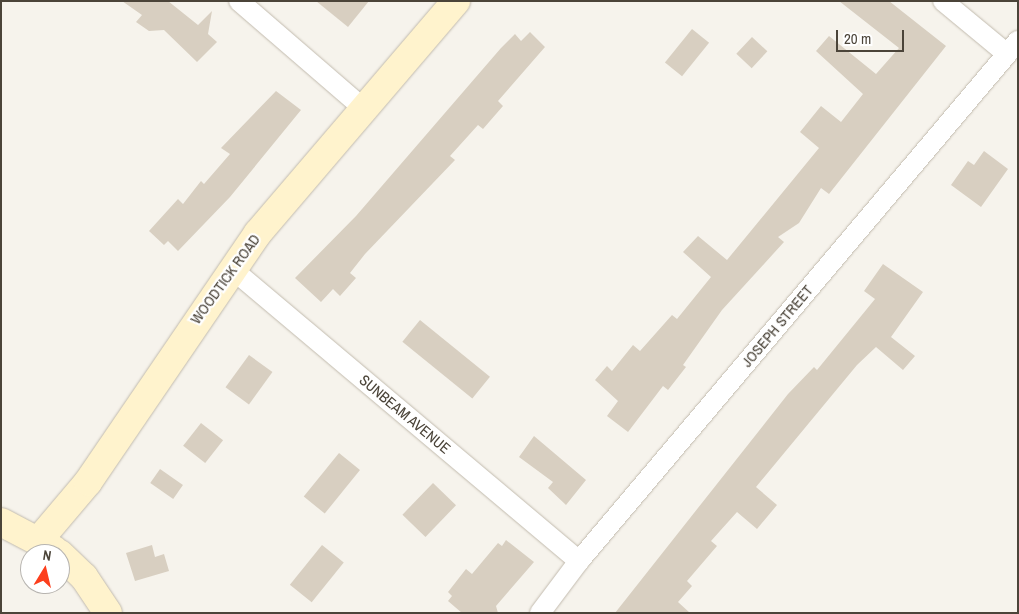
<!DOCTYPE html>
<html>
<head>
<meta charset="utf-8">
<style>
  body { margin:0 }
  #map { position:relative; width:1019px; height:614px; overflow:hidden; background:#f6f3ec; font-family:"Archivo Narrow",sans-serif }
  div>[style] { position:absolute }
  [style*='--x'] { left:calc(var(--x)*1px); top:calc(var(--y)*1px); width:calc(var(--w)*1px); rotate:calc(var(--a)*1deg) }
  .building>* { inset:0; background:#d8cfc1; transform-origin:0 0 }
  .roads { filter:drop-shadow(0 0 1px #c2bbae) drop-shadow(0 0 1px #c2bbae) }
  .street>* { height:20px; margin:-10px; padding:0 10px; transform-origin:10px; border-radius:10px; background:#fff }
  .secondary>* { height:28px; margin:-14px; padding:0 14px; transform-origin:14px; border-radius:14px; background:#fff3cd }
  span { translate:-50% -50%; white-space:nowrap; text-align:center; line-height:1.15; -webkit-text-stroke:4.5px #fff; paint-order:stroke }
  .street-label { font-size:15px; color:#4b4439 }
  .frame { position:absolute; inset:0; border:2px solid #4b4439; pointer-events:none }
  .north { position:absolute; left:20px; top:544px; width:50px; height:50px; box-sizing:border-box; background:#fff; border:1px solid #b7b4b0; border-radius:50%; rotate:9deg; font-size:14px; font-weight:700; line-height:20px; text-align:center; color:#4b4439 }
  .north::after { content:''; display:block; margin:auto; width:18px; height:22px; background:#fc3f1d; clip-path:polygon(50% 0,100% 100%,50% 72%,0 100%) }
  .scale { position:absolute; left:836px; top:30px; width:68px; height:22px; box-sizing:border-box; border:2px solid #4b4439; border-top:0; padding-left:6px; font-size:15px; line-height:18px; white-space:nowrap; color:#4b4439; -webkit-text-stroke:4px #fff; paint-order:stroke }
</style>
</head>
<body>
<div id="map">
  <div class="building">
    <div style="clip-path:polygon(122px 1px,168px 1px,198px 25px,212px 11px,208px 34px,217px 42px,197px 62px,164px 30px,149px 31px,136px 22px,142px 15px)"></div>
    <div style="clip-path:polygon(316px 1px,369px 1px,348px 27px)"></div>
    <div style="clip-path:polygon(839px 1px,889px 1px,946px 46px,829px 194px,821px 188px,799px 223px,778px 237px,784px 242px,722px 310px,683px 365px,686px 367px,668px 390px,663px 386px,628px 432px,607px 416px,618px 401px,595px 380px,607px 366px,612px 371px,633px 345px,640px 351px,672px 315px,677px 319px,711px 277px,683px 252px,698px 236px,727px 260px,819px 148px,800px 132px,821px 106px,841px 122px,863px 94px,816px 51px,829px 36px,876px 74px,899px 48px)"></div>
    <div style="left:692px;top:29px;width:22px;height:43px;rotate:39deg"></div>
    <div style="clip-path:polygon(530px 32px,545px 47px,498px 101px,503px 106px,483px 129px,478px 125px,450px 156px,455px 160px,365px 254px,350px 273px,356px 278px,340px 296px,333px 289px,321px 302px,295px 278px,356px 216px,501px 48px,515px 34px,521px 41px)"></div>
    <div style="left:752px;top:37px;width:21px;height:23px;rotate:43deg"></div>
    <div style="clip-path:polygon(276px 91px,301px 110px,230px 197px,178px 251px,168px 241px,164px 245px,149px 231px,178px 199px,183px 204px,201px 181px,204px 184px,230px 154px,221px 148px)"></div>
    <div style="clip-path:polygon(984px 151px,1008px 169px,981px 207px,951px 185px,968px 161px,974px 165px)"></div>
    <div style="clip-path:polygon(883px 264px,923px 292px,891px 337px,915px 356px,903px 370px,876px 347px,857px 365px,756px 487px,777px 505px,757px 529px,737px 512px,711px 541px,717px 546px,687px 581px,692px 586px,678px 602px,690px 613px,615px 613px,788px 394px,814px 367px,817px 370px,875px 299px,864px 291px)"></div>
    <div style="left:420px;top:320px;width:90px;height:28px;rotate:39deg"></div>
    <div style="left:249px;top:355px;width:29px;height:40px;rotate:36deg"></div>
    <div style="left:201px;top:423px;width:28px;height:29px;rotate:38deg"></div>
    <div style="clip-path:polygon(534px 436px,586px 480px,566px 505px,548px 488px,553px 482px,519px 457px)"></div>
    <div style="left:339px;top:453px;width:27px;height:56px;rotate:39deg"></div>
    <div style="left:160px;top:469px;width:28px;height:17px;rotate:35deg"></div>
    <div style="left:433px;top:483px;width:32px;height:44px;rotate:44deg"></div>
    <div style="clip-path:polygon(506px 540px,534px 562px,496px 606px,498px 613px,462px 613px,448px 601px,452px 596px,448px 592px,466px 569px,472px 574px,498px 543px,502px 546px)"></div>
    <div style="clip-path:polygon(152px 545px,155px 557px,164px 554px,169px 571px,135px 581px,126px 553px)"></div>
    <div style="left:322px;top:545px;width:28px;height:51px;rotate:39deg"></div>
  </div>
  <div class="roads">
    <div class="street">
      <div style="--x:239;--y:1;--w:164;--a:40.8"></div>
      <div style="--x:943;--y:1;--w:83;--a:39.6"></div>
      <div style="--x:231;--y:268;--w:455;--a:40.1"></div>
      <div style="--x:540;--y:613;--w:65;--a:-53.1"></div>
      <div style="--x:579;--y:561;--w:681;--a:-49.83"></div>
    </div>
    <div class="secondary">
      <div style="--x:1;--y:522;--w:60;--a:27.8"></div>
      <div style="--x:39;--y:540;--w:76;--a:-49.8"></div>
      <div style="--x:88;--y:482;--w:301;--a:-55.7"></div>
      <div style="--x:258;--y:233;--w:305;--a:-49.5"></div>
      <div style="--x:60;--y:554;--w:33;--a:44"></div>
      <div style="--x:84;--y:577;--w:43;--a:56.3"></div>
    </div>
  </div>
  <div class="street-label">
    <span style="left:225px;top:279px;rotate:-54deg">WOODTICK ROAD</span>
    <span style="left:777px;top:326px;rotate:-50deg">JOSEPH STREET</span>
    <span style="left:405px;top:414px;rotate:40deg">SUNBEAM AVENUE</span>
  </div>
  <div class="frame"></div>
  <div class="north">N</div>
  <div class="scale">20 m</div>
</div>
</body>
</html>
